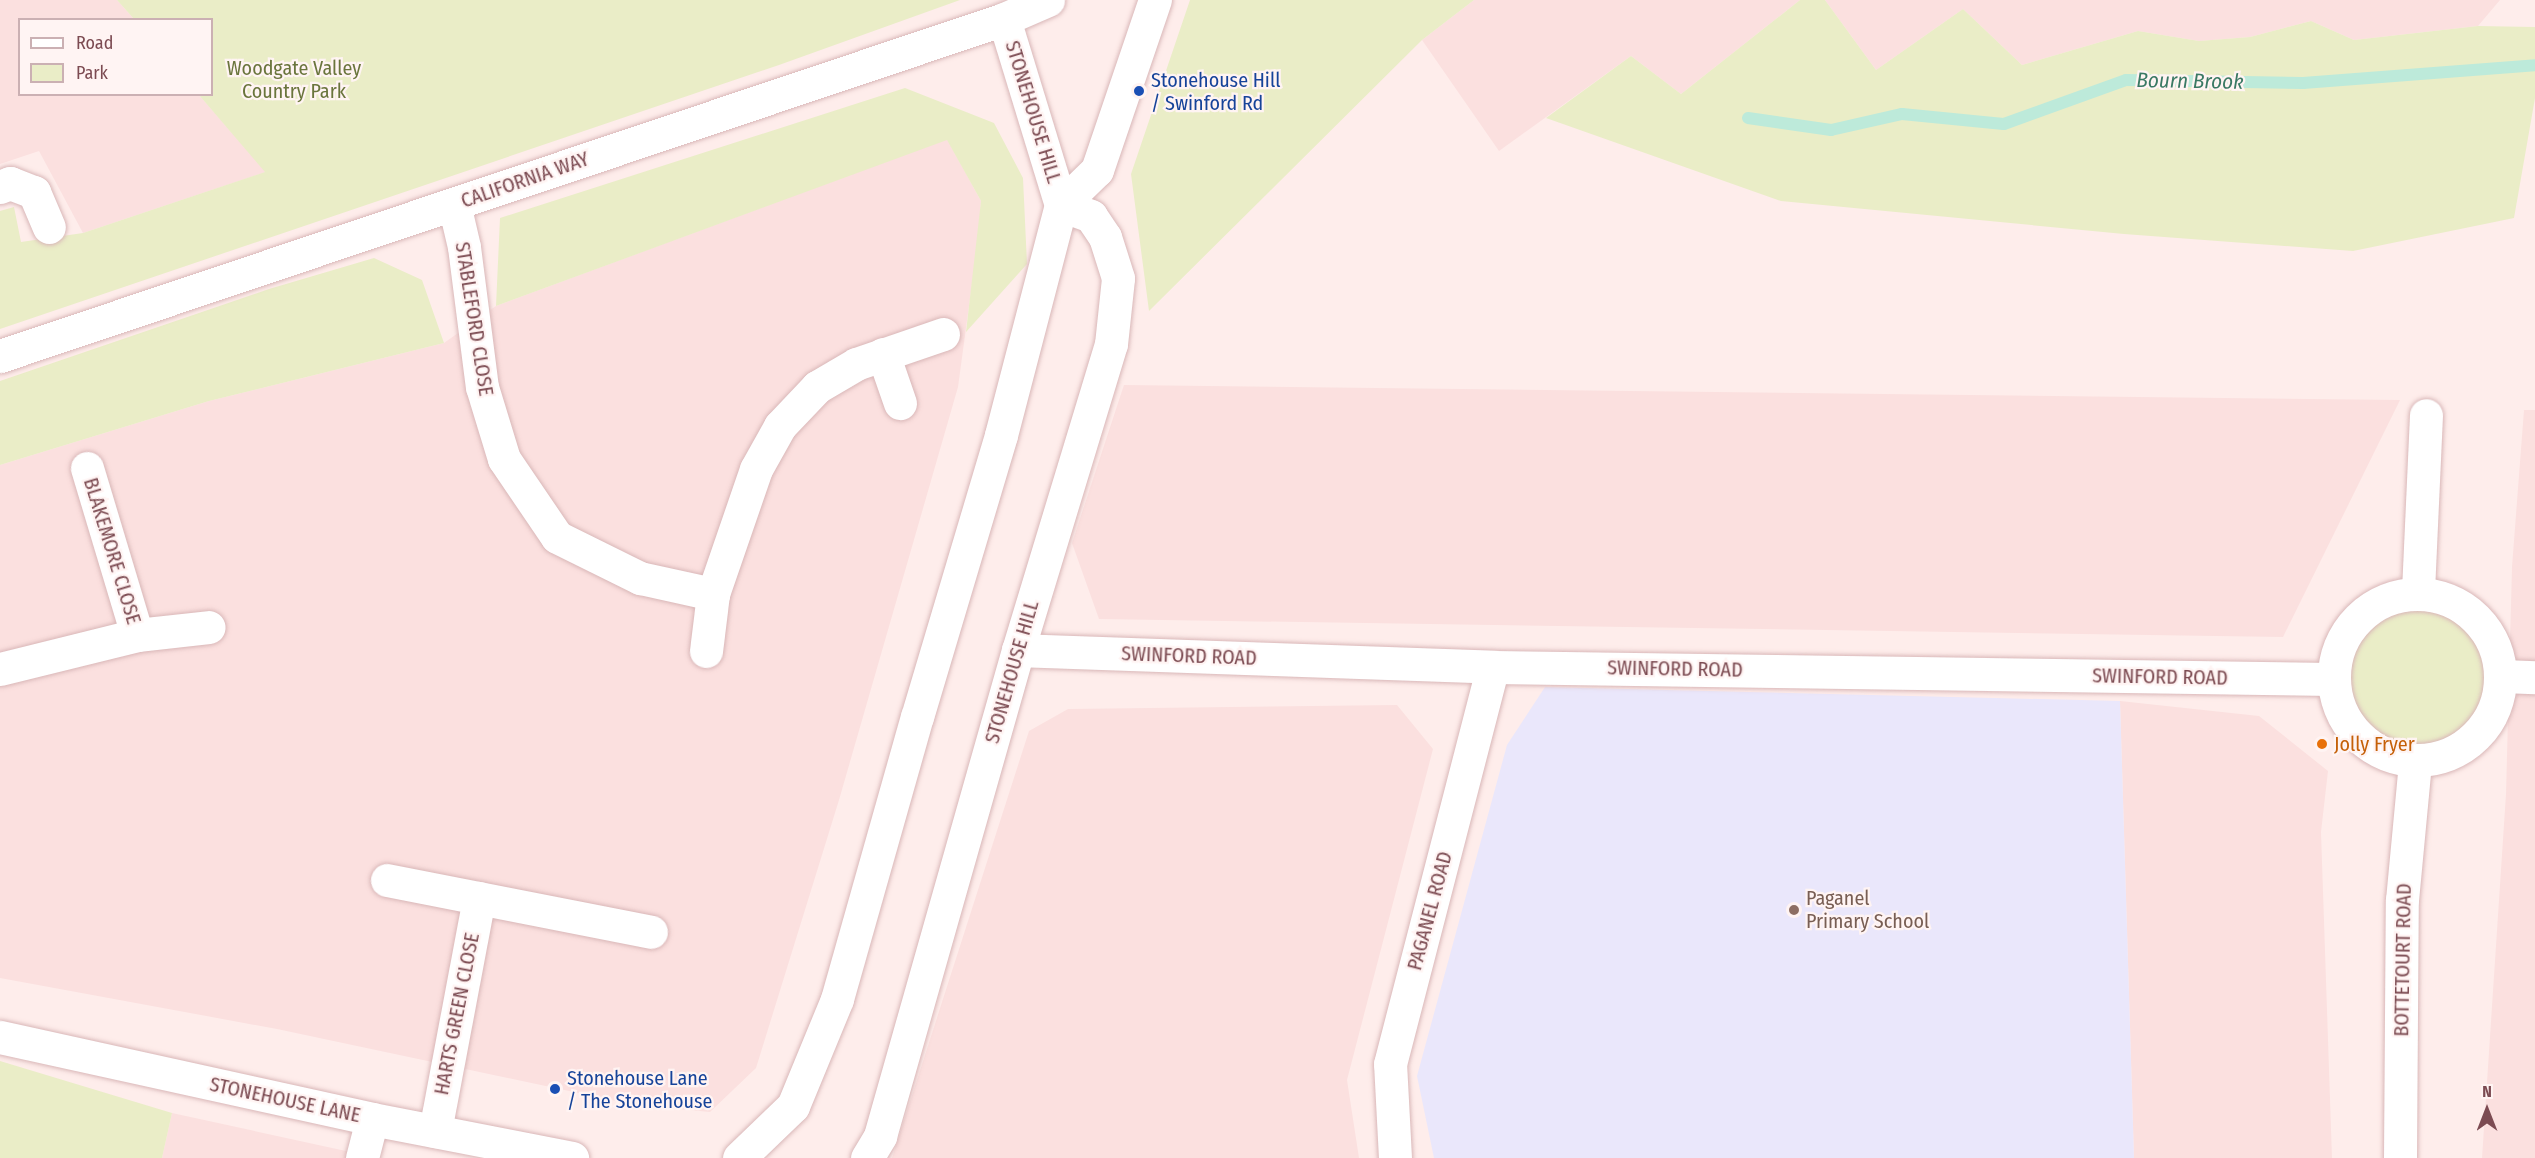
<!DOCTYPE html>
<html>
<head>
<meta charset="utf-8">
<style>
  body { margin:0 }
  #map { position:relative; width:2535px; height:1158px; overflow:hidden; background:#feedeb; font-family:"Fira Sans Condensed",sans-serif }
  div>[style] { position:absolute }
  [style*='--x'] { left:calc(var(--x)*1px); top:calc(var(--y)*1px); width:calc(var(--w)*1px); rotate:calc(var(--a)*1deg) }
  .residential>* { inset:0; background:#fbe0df }
  .education>* { inset:0; background:#eae7fb }
  .green>* { inset:0; background:#eaedc7 }
  .round { border-radius:50% }
  .stream>* { height:12px; margin:-6px; padding:0 6px; transform-origin:6px; border-radius:6px; background:#bdeada }
  .roads { filter:drop-shadow(0 0 2px #d9b7b8) drop-shadow(0 0 2px #d9b7b8) }
  .street>* { height:33px; margin:-16.5px; padding:0 16.5px; transform-origin:16.5px; border-radius:16.5px; background:#fff }
  .street>.ring { margin:-16.5px; padding:0; box-sizing:content-box; background:none; border:33px solid #fff; border-radius:50% }
  .secondary>* { height:33px; margin:-16.5px; padding:0 16.5px; transform-origin:16.5px; border-radius:16.5px; background:#fff }
  .dots>* { width:16px; height:16px; translate:-50% -50%; box-sizing:border-box; border:3px solid #fff4f3; border-radius:50% }
  span { translate:-50% -50%; white-space:nowrap; text-align:center; line-height:1.15; -webkit-text-stroke:4.5px #fff4f3; paint-order:stroke }
  .park-label { font-size:20px; color:#6a753c }
  .transit-label { font-size:20px; color:#164399 }
  .left { translate:0 -50%; text-align:left }
  .street-label { font-size:20px; color:#7c4b52 }
  .food-label { font-size:20px; color:#c56008 }
  .education-label { font-size:20px; color:#785e54 }
  .water-label { font-size:21px; color:#3a7964; font-style:italic }
  .legend { position:absolute; left:18px; top:18px; width:195px; height:78px; box-sizing:border-box; background:#fff4f3; border:2px solid #cbb0b3; margin:0; padding:8px 10px; list-style:none; font-size:18px; color:#7c4b52 }
  .legend li { display:flex; align-items:center; gap:12px; height:30px }
  .legend b { width:30px; border:2px solid #cbb0b3 }
  .north { position:absolute; left:2457px; top:1080px; width:60px; height:60px; -webkit-text-stroke:4px #fff4f3; paint-order:stroke; rotate:0deg; font-size:16px; font-weight:700; line-height:24px; text-align:center; color:#7c4b52 }
  .north::after { content:''; display:block; margin:auto; width:21px; height:27px; background:#7c4b52; clip-path:polygon(50% 0,100% 100%,50% 72%,0 100%) }
</style>
</head>
<body>
<div id="map">
  <div class="residential">
    <div style="clip-path:polygon(0 0,117px 0,134px 19px,20px 20px,20px 94px,199px 95px,266px 172px,83px 233px,39px 151px,0 164px)"></div>
    <div style="clip-path:polygon(1474px 0,1800px 0,1681px 94px,1631px 56px,1499px 151px,1422px 40px)"></div>
    <div style="clip-path:polygon(1825px 0,2500px 0,2478px 26px,2354px 40px,2311px 21px,2250px 37px,2199px 41px,2138px 31px,2022px 65px,1963px 9px,1876px 70px)"></div>
    <div style="clip-path:polygon(947px 139px,981px 201px,979px 232px,958px 387px,839px 800px,756px 1068px,710px 1112px,635px 1105px,277px 1029px,0 978px,0 465px,209px 401px,444px 343px,496px 306px)"></div>
    <div style="clip-path:polygon(1124px 385px,2400px 400px,2283px 637px,1099px 619px,1072px 543px)"></div>
    <div style="clip-path:polygon(2524px 410px,2535px 410px,2535px 1158px,2482px 1158px,2506px 794px,2512px 567px)"></div>
    <div style="clip-path:polygon(2120px 701px,2259px 716px,2328px 771px,2321px 832px,2332px 1158px,2134px 1158px)"></div>
    <div style="clip-path:polygon(1397px 705px,1433px 749px,1347px 1080px,1359px 1158px,892px 1158px,1029px 731px,1068px 709px)"></div>
    <div style="clip-path:polygon(172px 1113px,378px 1158px,162px 1158px)"></div>
  </div>
  <div class="education">
    <div style="clip-path:polygon(1545px 687px,2120px 701px,2134px 1158px,1434px 1158px,1417px 1076px,1507px 745px)"></div>
  </div>
  <div class="green">
    <div style="clip-path:polygon(117px 0,960px 0,779px 65px,0 329px,0 211px,14px 207px,21px 242px,83px 233px,265px 172px,199px 95px,212px 94px,212px 20px,134px 19px)"></div>
    <div style="clip-path:polygon(1190px 0,1474px 0,1422px 40px,1149px 311px,1131px 174px)"></div>
    <div style="clip-path:polygon(1800px 0,1825px 0,1876px 70px,1963px 9px,2022px 65px,2138px 31px,2199px 41px,2250px 37px,2311px 21px,2354px 40px,2478px 26px,2535px 27px,2535px 98px,2514px 218px,2353px 251px,2124px 234px,1781px 201px,1546px 118px,1631px 56px,1681px 94px)"></div>
    <div style="clip-path:polygon(905px 88px,994px 123px,1023px 178px,1027px 264px,966px 332px,981px 201px,947px 140px,496px 306px,500px 218px)"></div>
    <div style="clip-path:polygon(374px 258px,422px 280px,444px 343px,209px 401px,0 465px,0 381px,269px 289px)"></div>
    <div class="round" style="left:2336px;top:597px;width:160px;height:160px"></div>
    <div style="clip-path:polygon(0 1061px,172px 1113px,162px 1158px,0 1158px)"></div>
  </div>
  <div class="stream">
    <div style="--x:1748;--y:118;--w:84;--a:8.2"></div>
    <div style="--x:1831;--y:130;--w:73;--a:-12.7"></div>
    <div style="--x:1902;--y:114;--w:102;--a:5.6"></div>
    <div style="--x:2004;--y:124;--w:130;--a:-19.8"></div>
    <div style="--x:2126;--y:80;--w:177;--a:1"></div>
    <div style="--x:2303;--y:83;--w:233;--a:-4.4"></div>
  </div>
  <div class="roads">
    <div class="street">
      <div style="--x:1004;--y:19;--w:195;--a:73"></div>
      <div style="--x:0;--y:187;--w:11;--a:-22"></div>
      <div style="--x:10;--y:183;--w:26;--a:21"></div>
      <div style="--x:34;--y:192;--w:38;--a:67"></div>
      <div style="--x:454;--y:204;--w:44;--a:76.9"></div>
      <div style="--x:464;--y:247;--w:141;--a:82.7"></div>
      <div style="--x:482;--y:387;--w:75;--a:73"></div>
      <div style="--x:504;--y:459;--w:94;--a:55.8"></div>
      <div style="--x:557;--y:537;--w:93;--a:26.3"></div>
      <div style="--x:640;--y:578;--w:75;--a:12.4"></div>
      <div style="--x:713;--y:594;--w:132;--a:-71"></div>
      <div style="--x:756;--y:469;--w:49;--a:-60.8"></div>
      <div style="--x:780;--y:426;--w:54;--a:-46.5"></div>
      <div style="--x:817;--y:387;--w:45;--a:-30.5"></div>
      <div style="--x:856;--y:364;--w:92;--a:-19"></div>
      <div style="--x:883;--y:354;--w:52;--a:70.9"></div>
      <div style="--x:87;--y:468;--w:174;--a:73.3"></div>
      <div style="--x:2418;--y:591;--w:176;--a:-87.4"></div>
      <div class="ring" style="left:2334px;top:594px;width:133px;height:133px"></div>
      <div style="--x:1018;--y:650;--w:475;--a:2"></div>
      <div style="--x:1493;--y:667;--w:839;--a:0.82"></div>
      <div style="--x:706;--y:651;--w:57;--a:-83"></div>
      <div style="--x:0;--y:669;--w:141;--a:-13.9"></div>
      <div style="--x:137;--y:635;--w:72;--a:-6.3"></div>
      <div style="--x:2502;--y:676;--w:33;--a:2"></div>
      <div style="--x:387;--y:880;--w:269;--a:11.1"></div>
      <div style="--x:0;--y:1037;--w:381;--a:12.4"></div>
      <div style="--x:372;--y:1119;--w:204;--a:11"></div>
      <div style="--x:435;--y:1131;--w:237;--a:-79.3"></div>
      <div style="--x:362;--y:1158;--w:40;--a:-75.6"></div>
      <div style="--x:739;--y:1158;--w:75;--a:-43.9"></div>
      <div style="--x:793;--y:1106;--w:116;--a:-67.6"></div>
      <div style="--x:837;--y:999;--w:293;--a:-74.2"></div>
      <div style="--x:917;--y:717;--w:294;--a:-73.4"></div>
      <div style="--x:1001;--y:435;--w:238;--a:-75.4"></div>
      <div style="--x:1061;--y:205;--w:50;--a:-44.2"></div>
      <div style="--x:1097;--y:170;--w:180;--a:-71.2"></div>
      <div style="--x:867;--y:1158;--w:26;--a:-59"></div>
      <div style="--x:880;--y:1136;--w:505;--a:-74.15"></div>
      <div style="--x:1018;--y:650;--w:320;--a:-73.1"></div>
      <div style="--x:1111;--y:344;--w:66;--a:-83.9"></div>
      <div style="--x:1118;--y:278;--w:43;--a:-107.6"></div>
      <div style="--x:1105;--y:237;--w:25;--a:-124"></div>
      <div style="--x:1091;--y:216;--w:32;--a:-160"></div>
      <div style="--x:1395;--y:1158;--w:94;--a:-93"></div>
      <div style="--x:1390;--y:1064;--w:410;--a:-75.5"></div>
      <div style="--x:2400;--y:1158;--w:258;--a:-89.6"></div>
      <div style="--x:2402;--y:900;--w:139;--a:-84.6"></div>
    </div>
    <div class="secondary">
      <div style="--x:0;--y:356;--w:1059;--a:-18.55"></div>
      <div style="--x:1004;--y:19;--w:48;--a:-23.4"></div>
    </div>
  </div>
  <div class="dots">
    <div style="left:1139px;top:91px;background:#1a4fb4"></div>
    <div style="left:2322px;top:744px;background:#e8710a"></div>
    <div style="left:1794px;top:910px;background:#8d6e63"></div>
    <div style="left:555px;top:1089px;background:#1a4fb4"></div>
  </div>
  <div class="park-label">
    <span style="left:294px;top:80px">Woodgate Valley<br>Country Park</span>
  </div>
  <div class="transit-label">
    <span class="left" style="left:1151px;top:92px">Stonehouse Hill<br>/ Swinford Rd</span>
    <span class="left" style="left:567px;top:1090px">Stonehouse Lane<br>/ The Stonehouse</span>
  </div>
  <div class="street-label">
    <span style="left:1033px;top:112px;rotate:73deg">STONEHOUSE HILL</span>
    <span style="left:525px;top:180px;rotate:-19deg">CALIFORNIA WAY</span>
    <span style="left:474px;top:319px;rotate:81deg">STABLEFORD CLOSE</span>
    <span style="left:112px;top:551px;rotate:73deg">BLAKEMORE CLOSE</span>
    <span style="left:1189px;top:656px;rotate:2deg">SWINFORD ROAD</span>
    <span style="left:1675px;top:669px;rotate:1deg">SWINFORD ROAD</span>
    <span style="left:1012px;top:672px;rotate:-74deg">STONEHOUSE HILL</span>
    <span style="left:2160px;top:677px;rotate:1deg">SWINFORD ROAD</span>
    <span style="left:1430px;top:911px;rotate:-75deg">PAGANEL ROAD</span>
    <span style="left:2403px;top:960px;rotate:-89deg">BOTTETOURT ROAD</span>
    <span style="left:457px;top:1014px;rotate:-79deg">HARTS GREEN CLOSE</span>
    <span style="left:285px;top:1100px;rotate:12deg">STONEHOUSE LANE</span>
  </div>
  <div class="food-label">
    <span class="left" style="left:2334px;top:744px">Jolly Fryer</span>
  </div>
  <div class="education-label">
    <span class="left" style="left:1806px;top:910px">Paganel<br>Primary School</span>
  </div>
  <div class="water-label">
    <span style="left:2190px;top:81px;rotate:1deg">Bourn Brook</span>
  </div>
  <ul class="legend">
  <li><b style="height:8px;background:#fff"></b>Road</li>
  <li><b style="height:16px;background:#eaedc7"></b>Park</li>
  </ul>
  <div class="north">N</div>
</div>
</body>
</html>
